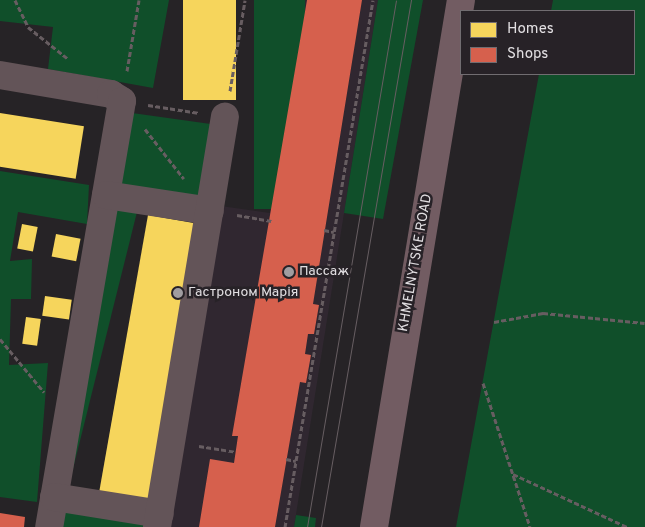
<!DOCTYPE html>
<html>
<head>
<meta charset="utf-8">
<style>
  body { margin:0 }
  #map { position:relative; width:645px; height:527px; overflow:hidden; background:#262326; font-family:Overpass,sans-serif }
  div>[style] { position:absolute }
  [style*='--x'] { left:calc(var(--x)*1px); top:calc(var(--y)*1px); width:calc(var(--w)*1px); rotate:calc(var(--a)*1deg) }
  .built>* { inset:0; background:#302730 }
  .green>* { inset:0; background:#104f2a; transform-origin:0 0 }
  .homes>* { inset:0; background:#f6d55c; transform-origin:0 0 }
  .shops>* { inset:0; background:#d6604d }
  .path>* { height:3px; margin-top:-1.5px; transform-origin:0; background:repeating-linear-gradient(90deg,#675d61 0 5px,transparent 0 7.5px) }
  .minor>* { height:28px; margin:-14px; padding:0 14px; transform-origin:14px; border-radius:14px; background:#635458 }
  .major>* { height:28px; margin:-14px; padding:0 14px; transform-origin:14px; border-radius:14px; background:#725c62 }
  .tram>* { height:1px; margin:-0.5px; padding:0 0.5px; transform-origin:0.5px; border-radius:0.5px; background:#675e62 }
  .dots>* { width:14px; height:14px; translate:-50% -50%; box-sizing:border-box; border:2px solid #272227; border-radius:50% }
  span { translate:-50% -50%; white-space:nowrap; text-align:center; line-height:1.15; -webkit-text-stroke:5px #272227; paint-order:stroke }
  .street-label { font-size:14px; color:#e1dee1 }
  .poi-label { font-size:14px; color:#e1dee1 }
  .left { translate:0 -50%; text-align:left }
  .legend { position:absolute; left:460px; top:10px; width:175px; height:65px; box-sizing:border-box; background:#272227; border:1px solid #716d71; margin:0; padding:6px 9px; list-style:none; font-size:15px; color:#e1dee1 }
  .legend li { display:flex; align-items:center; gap:10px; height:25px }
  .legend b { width:25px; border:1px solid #716d71 }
</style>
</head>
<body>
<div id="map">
  <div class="built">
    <div style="clip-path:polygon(305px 0,378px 0,294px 527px,169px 527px,221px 206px,270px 213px)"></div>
  </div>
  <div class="green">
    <div style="clip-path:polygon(0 0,169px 0,153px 88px,48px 69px,53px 27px,0 21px)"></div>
    <div style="left:254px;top:0;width:51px;height:209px"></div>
    <div style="clip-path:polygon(378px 0,423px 0,383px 219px,344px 213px)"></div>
    <div style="clip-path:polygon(553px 0,645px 0,645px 527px,456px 527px,539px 74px,634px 74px,634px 11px,551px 11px)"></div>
    <div style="left:125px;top:112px;width:92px;height:79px;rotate:8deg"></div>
    <div style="clip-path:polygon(0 171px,89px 185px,87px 224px,18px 212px,10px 261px,32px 259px,31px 299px,11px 299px,9px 365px,48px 363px,37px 502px,0 497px)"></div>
    <div style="left:114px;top:201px;width:25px;height:288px;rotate:14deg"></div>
    <div style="clip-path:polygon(59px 502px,150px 527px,55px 527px)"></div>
    <div style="clip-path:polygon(296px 515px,316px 518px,315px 527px,294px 527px)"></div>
  </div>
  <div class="homes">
    <div style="left:183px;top:0;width:53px;height:100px"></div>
    <div style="left:0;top:113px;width:85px;height:53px;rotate:9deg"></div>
    <div style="left:148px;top:215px;width:52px;height:282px;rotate:10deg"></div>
    <div style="left:22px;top:224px;width:16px;height:25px;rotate:11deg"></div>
    <div style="left:56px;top:234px;width:25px;height:23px;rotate:11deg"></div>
    <div style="left:45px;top:296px;width:27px;height:20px;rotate:8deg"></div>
    <div style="left:26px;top:317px;width:15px;height:27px;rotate:8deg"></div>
  </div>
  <div class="shops">
    <div style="clip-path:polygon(307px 0,362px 0,313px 304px,319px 305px,314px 334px,308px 334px,305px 354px,311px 355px,306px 383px,300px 382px,275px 527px,199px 527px,210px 459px,234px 463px,238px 436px,232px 436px)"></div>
    <div style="clip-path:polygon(0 513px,25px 517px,24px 527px,0 527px)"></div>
  </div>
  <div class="path">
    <div style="--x:15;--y:0;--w:30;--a:64"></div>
    <div style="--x:28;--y:27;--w:50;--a:38.5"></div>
    <div style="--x:127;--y:71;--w:72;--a:-80.4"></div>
    <div style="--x:230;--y:91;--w:92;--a:-80.6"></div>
    <div style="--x:148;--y:105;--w:52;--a:8.9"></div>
    <div style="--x:145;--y:129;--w:63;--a:52"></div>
    <div style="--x:237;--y:215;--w:35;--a:10"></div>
    <div style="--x:324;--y:230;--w:10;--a:11"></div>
    <div style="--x:494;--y:322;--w:50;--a:-10.4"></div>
    <div style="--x:543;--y:313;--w:102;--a:5.6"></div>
    <div style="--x:0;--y:339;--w:69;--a:50.3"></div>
    <div style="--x:483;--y:383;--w:151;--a:71.9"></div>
    <div style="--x:199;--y:446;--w:36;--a:9"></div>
    <div style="--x:286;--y:459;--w:10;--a:11"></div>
    <div style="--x:513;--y:474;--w:126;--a:24.9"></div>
    <div style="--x:285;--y:527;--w:534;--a:-80.52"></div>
  </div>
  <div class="minor">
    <div style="--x:0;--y:75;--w:113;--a:9.7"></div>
    <div style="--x:111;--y:94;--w:13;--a:32"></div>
    <div style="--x:122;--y:101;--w:432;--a:99.7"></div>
    <div style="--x:106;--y:195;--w:105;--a:8.7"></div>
    <div style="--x:54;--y:497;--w:107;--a:9.1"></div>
    <div style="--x:157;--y:527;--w:416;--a:-80.6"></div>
  </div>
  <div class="major">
    <div style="--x:374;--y:527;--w:534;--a:-80.63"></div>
  </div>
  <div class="tram">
    <div style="--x:307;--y:527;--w:534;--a:-80.41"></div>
    <div style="--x:321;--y:527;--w:535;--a:-80.31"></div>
  </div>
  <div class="dots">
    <div style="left:289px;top:272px;background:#a09da0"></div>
    <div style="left:178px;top:293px;background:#a09da0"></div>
  </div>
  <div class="street-label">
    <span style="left:416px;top:263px;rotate:-80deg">KHMELNYTSKE ROAD</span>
  </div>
  <div class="poi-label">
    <span class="left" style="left:299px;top:272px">Пассаж</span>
    <span class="left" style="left:188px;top:293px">Гастроном Марія</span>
  </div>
  <ul class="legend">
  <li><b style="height:14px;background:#f6d55c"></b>Homes</li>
  <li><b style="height:14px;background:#d6604d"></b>Shops</li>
  </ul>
</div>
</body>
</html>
